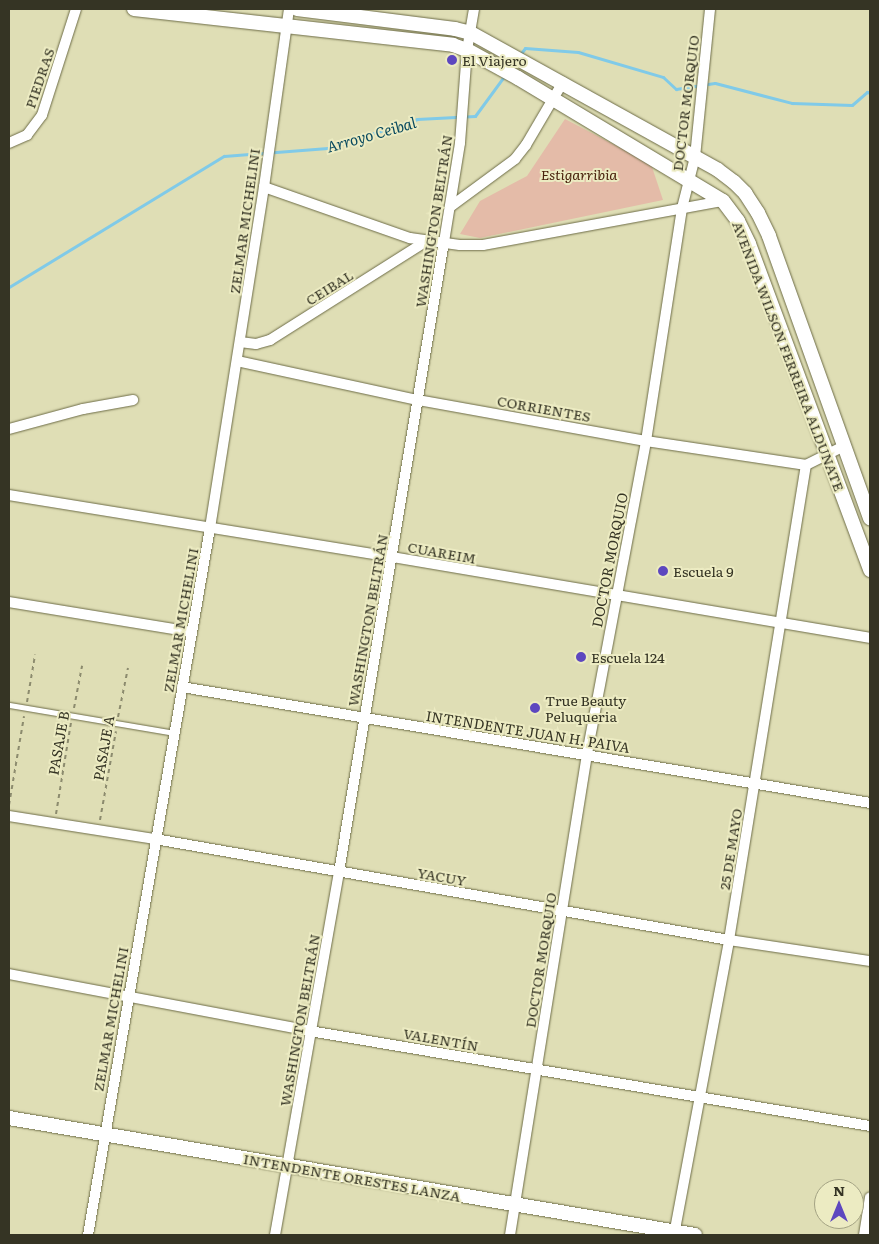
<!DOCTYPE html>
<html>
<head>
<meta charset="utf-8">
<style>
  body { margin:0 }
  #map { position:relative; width:879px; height:1244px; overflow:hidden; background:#dfdeb5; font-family:Literata,serif }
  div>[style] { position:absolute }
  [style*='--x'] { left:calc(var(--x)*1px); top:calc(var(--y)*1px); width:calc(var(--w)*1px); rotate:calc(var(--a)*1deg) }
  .green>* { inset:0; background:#e4bba8 }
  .stream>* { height:3px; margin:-1.5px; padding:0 1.5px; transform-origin:1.5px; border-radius:1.5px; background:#80cae8 }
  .path>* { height:2px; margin-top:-1px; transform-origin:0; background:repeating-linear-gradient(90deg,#8c8b6e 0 4px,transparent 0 8px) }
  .roads { filter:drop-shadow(0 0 1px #6d6c47) drop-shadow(0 0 1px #6d6c47) }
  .lane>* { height:5px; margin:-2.5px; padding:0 2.5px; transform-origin:2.5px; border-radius:2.5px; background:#fff }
  .street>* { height:10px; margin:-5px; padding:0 5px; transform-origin:5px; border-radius:5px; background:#fff }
  .secondary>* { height:14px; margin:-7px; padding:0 7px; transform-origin:7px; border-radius:7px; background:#fff }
  .dots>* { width:14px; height:14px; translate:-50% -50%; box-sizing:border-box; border:2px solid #ecebc2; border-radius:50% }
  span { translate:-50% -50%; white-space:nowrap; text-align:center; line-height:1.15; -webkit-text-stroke:4px #ecebc2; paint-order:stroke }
  .poi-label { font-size:14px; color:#353424 }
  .left { translate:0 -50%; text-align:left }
  .street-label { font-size:14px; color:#353424 }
  .park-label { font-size:14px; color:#49210c; font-style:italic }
  .water-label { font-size:15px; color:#08495e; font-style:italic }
  .frame { position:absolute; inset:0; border:10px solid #353424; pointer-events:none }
  .north { position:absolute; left:814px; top:1179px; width:50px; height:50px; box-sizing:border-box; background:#ecebc2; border:1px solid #a3a283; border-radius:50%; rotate:0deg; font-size:14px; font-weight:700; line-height:20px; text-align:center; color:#353424 }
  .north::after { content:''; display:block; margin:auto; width:18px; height:22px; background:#5d47bf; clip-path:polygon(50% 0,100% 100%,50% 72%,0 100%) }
</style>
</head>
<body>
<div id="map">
  <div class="green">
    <div style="clip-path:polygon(565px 119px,651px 164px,663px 200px,480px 238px,460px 234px,480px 201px,527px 176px)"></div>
  </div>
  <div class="stream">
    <div style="--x:519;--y:56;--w:10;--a:-53"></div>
    <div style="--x:525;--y:48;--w:53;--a:4.3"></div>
    <div style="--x:578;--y:52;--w:89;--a:16.4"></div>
    <div style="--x:663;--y:77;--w:18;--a:43"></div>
    <div style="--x:676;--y:89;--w:39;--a:-9"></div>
    <div style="--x:715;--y:83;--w:80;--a:14.6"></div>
    <div style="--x:792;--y:103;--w:60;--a:1.9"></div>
    <div style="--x:852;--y:105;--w:20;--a:-41"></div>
    <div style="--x:867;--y:92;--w:3;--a:18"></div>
    <div style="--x:9;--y:287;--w:252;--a:-31.4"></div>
    <div style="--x:224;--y:156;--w:104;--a:-4.4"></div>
    <div style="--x:328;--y:148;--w:94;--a:-18"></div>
    <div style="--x:417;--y:119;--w:58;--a:-3"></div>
    <div style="--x:475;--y:116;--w:51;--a:-53.8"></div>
  </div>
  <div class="path">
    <div style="--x:27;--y:702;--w:48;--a:-80.3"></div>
    <div style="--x:74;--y:708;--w:43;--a:-79.2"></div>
    <div style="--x:118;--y:717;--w:50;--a:-78.5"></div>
    <div style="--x:9;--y:805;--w:90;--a:-80.4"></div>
    <div style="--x:56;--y:814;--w:93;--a:-80.7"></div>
    <div style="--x:100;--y:820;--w:90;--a:-79.8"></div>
  </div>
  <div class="roads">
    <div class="lane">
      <div style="--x:9;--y:705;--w:167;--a:9.6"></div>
    </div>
    <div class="street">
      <div style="--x:9;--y:143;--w:20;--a:-24"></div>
      <div style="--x:27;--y:135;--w:25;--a:-53"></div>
      <div style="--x:42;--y:115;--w:111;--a:-72.2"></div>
      <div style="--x:264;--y:187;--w:155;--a:19.3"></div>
      <div style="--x:410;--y:238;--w:50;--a:8"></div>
      <div style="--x:460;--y:245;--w:23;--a:0"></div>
      <div style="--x:483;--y:245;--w:244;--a:-10.4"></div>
      <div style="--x:450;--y:207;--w:81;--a:-36.4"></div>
      <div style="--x:515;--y:159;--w:18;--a:-52"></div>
      <div style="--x:526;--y:145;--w:73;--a:-59.6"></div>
      <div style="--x:240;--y:342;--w:16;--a:7"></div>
      <div style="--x:256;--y:344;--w:15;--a:-16"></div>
      <div style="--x:270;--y:340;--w:187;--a:-32.3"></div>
      <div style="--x:237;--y:361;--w:185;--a:12.2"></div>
      <div style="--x:418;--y:400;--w:232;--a:10.2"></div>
      <div style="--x:646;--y:441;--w:162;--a:8.5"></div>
      <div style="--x:806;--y:465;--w:42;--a:-26.6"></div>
      <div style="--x:9;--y:429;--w:77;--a:-15.1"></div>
      <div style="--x:83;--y:409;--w:51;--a:-10.2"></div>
      <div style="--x:9;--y:495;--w:388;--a:9.2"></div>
      <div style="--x:392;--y:557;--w:485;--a:9.6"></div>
      <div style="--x:9;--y:602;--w:185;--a:9.3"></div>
      <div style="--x:182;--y:687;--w:698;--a:9.57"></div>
      <div style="--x:9;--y:816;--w:148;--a:9"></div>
      <div style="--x:155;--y:839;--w:583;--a:9.98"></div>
      <div style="--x:729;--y:940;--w:143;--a:8.5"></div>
      <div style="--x:9;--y:974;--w:306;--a:10.7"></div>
      <div style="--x:310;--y:1031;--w:568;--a:9.63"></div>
      <div style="--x:88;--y:1235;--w:717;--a:-80.21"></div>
      <div style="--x:210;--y:528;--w:345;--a:-81"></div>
      <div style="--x:264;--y:187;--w:180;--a:-82"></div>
      <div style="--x:275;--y:1235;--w:369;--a:-80"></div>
      <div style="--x:339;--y:872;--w:639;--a:-80.54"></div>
      <div style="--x:444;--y:242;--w:100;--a:-80.8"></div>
      <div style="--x:460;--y:143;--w:93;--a:-85.7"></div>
      <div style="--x:467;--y:50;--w:42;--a:-80.3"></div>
      <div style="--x:510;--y:1235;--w:487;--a:-80.9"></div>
      <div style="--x:587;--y:754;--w:319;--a:-79.3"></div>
      <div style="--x:646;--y:441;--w:236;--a:-81.2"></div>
      <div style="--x:682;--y:208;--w:53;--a:-75.7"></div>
      <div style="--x:695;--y:157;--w:149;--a:-84.2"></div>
      <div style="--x:674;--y:1235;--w:300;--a:-79.4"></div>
      <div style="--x:729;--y:940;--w:481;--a:-80.8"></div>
      <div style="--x:864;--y:1235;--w:38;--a:-81"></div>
    </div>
    <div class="secondary">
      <div style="--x:134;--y:9;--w:321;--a:6.4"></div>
      <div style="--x:453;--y:45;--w:15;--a:20"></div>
      <div style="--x:467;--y:50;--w:58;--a:28.8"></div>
      <div style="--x:518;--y:78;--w:239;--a:31"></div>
      <div style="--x:723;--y:201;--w:25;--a:53"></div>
      <div style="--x:738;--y:221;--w:25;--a:64"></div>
      <div style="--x:749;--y:244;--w:348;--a:69.6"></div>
      <div style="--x:297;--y:9;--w:159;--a:7.2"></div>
      <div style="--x:455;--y:29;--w:16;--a:14"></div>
      <div style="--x:471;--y:33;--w:282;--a:29"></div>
      <div style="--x:718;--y:170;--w:20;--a:37"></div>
      <div style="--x:734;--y:182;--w:16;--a:45"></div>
      <div style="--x:745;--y:193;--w:24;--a:57"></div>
      <div style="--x:758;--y:213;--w:25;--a:64"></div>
      <div style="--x:769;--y:236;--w:300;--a:70.3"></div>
      <div style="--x:9;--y:1118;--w:696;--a:9.68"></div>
    </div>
  </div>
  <div class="dots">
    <div style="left:452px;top:60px;background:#5d47bf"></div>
    <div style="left:663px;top:571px;background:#5d47bf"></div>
    <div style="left:581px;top:657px;background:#5d47bf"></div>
    <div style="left:535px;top:708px;background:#5d47bf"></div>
  </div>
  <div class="poi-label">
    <span class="left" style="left:462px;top:60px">El Viajero</span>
    <span class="left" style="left:673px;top:571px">Escuela 9</span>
    <span class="left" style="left:591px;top:657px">Escuela 124</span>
    <span class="left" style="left:545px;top:708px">True Beauty<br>Peluqueria</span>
  </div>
  <div class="street-label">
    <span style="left:39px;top:78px;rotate:-71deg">PIEDRAS</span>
    <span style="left:685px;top:103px;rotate:-83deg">DOCTOR MORQUIO</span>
    <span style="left:244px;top:221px;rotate:-82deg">ZELMAR MICHELINI</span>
    <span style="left:433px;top:221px;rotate:-81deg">WASHINGTON BELTRÁN</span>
    <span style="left:329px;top:287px;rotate:-32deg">CEIBAL</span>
    <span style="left:789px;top:356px;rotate:69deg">AVENIDA WILSON FERREIRA ALDUNATE</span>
    <span style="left:544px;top:408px;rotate:10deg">CORRIENTES</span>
    <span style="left:442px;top:552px;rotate:10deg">CUAREIM</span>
    <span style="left:609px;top:560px;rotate:-79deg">DOCTOR MORQUIO</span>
    <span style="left:180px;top:620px;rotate:-80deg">ZELMAR MICHELINI</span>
    <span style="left:367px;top:620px;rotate:-80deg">WASHINGTON BELTRÁN</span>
    <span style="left:528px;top:731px;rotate:9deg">INTENDENTE JUAN H. PAIVA</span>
    <span style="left:58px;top:743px;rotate:-80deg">PASAJE B</span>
    <span style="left:103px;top:748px;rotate:-80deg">PASAJE A</span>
    <span style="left:730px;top:849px;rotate:-81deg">25 DE MAYO</span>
    <span style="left:442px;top:876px;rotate:10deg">YACUY</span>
    <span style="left:540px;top:960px;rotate:-81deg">DOCTOR MORQUIO</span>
    <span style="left:110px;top:1019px;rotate:-80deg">ZELMAR MICHELINI</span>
    <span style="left:299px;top:1020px;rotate:-80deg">WASHINGTON BELTRÁN</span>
    <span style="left:441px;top:1039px;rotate:10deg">VALENTÍN</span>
    <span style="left:352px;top:1177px;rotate:10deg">INTENDENTE ORESTES LANZA</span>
  </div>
  <div class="park-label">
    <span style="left:579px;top:174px">Estigarribia</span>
  </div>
  <div class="water-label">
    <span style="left:371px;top:134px;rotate:-16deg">Arroyo Ceibal</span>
  </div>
  <div class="frame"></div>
  <div class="north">N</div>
</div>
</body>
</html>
